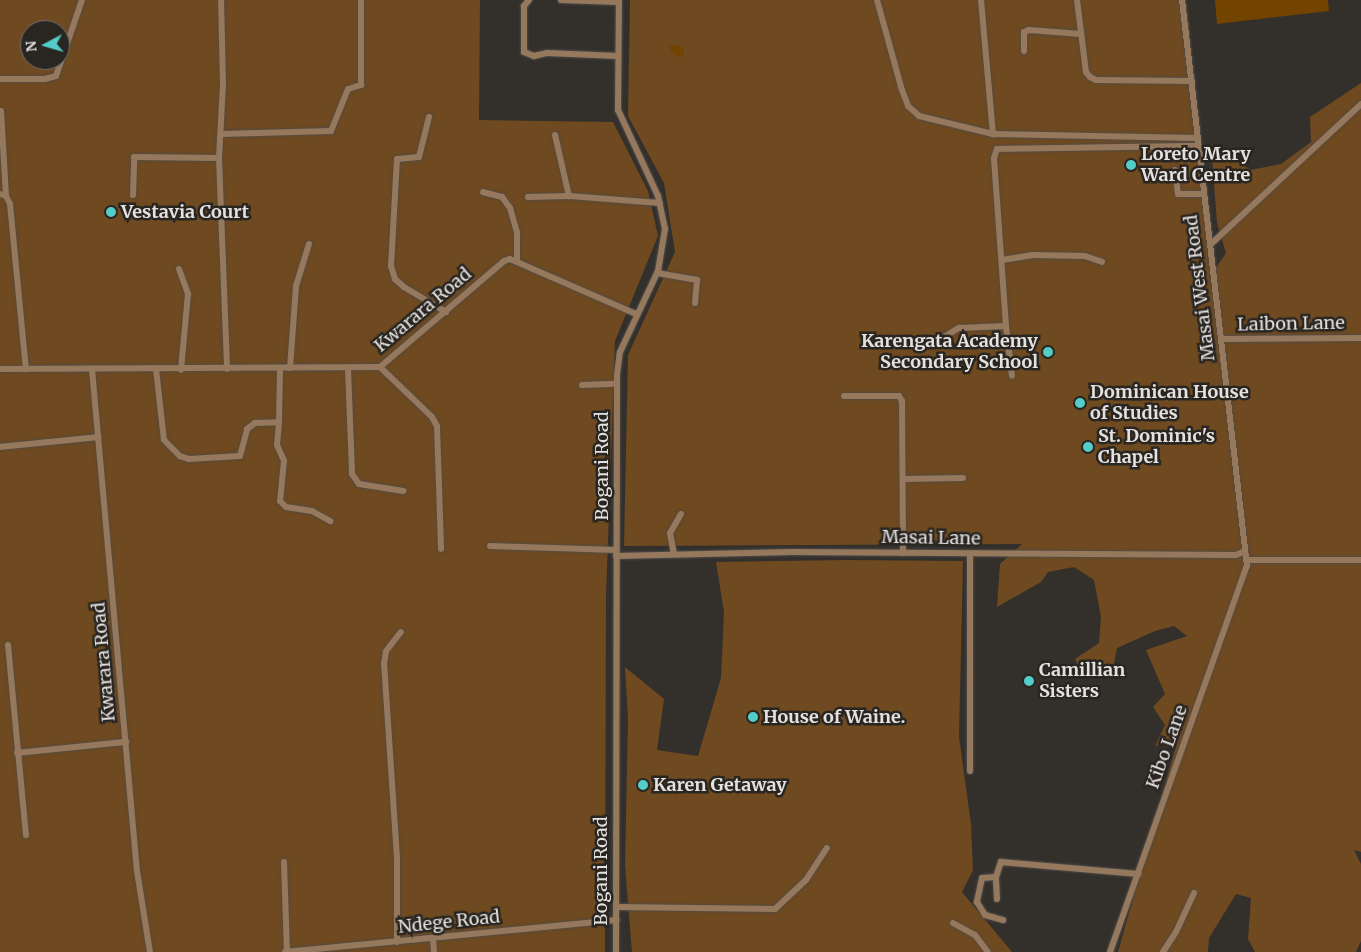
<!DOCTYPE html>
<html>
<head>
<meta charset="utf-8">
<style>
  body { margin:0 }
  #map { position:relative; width:1361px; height:952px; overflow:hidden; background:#33302c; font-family:Merriweather,serif }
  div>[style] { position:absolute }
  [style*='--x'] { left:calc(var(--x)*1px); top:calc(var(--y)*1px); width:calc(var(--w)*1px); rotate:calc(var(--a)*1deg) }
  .green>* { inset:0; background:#6f491f }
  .water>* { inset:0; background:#734300 }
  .roads { filter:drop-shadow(0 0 1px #4f4c49) drop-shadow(0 0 1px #4f4c49) }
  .minor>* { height:6px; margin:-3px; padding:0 3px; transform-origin:3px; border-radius:3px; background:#96795d }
  .dots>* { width:14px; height:14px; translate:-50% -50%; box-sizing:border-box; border:2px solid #292622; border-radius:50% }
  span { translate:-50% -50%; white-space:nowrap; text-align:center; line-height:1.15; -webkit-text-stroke:5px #292622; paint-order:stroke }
  .poi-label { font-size:18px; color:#e4e1df; font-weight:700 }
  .left { translate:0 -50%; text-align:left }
  .right { translate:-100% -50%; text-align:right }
  .street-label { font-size:18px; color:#e4e1df }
  .north { position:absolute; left:20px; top:20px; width:50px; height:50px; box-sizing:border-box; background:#292622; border:1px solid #74716e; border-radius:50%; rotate:264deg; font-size:14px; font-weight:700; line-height:20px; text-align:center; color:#e4e1df }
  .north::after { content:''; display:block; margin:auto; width:18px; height:22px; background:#54cdc8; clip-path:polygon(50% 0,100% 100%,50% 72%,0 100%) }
</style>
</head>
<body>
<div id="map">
  <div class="green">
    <div style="clip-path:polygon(evenodd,0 0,480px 0,479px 120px,613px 122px,648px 191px,658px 236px,615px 341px,606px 597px,605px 952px,0 952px,0 0,30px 30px,60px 30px,60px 60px,30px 60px,30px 30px)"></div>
    <div style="clip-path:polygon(630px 0,1186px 0,1213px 272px,1226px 253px,1217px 223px,1211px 144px,1251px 170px,1281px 164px,1311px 142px,1310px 117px,1361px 83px,1361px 852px,1354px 850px,1361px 864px,1361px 941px,1356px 952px,1255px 952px,1248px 939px,1251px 898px,1236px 894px,1209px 938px,1208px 952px,1118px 952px,1177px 742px,1155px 746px,1165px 725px,1153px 707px,1165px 694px,1146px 650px,1187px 636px,1174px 626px,1155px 631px,1117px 648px,1113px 669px,1081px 671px,1075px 659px,1099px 643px,1101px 617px,1094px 580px,1074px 567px,1048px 572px,1041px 582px,997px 607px,1000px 564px,1022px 544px,624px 546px,628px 355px,675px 252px,664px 183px,628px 116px)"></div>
    <div style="clip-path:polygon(845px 560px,963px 561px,959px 737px,971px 824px,973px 870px,962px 892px,1012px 952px,632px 952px,625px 866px,628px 719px,625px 667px,664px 699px,657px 750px,698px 756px,721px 678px,724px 612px,716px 562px)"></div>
  </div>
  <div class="water">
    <div style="clip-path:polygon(1215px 0,1328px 0,1329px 11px,1217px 24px)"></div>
    <div style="clip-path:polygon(674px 45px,684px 48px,684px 55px,678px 57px,671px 51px,669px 47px)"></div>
  </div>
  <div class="roads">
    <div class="minor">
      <div style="--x:529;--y:0;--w:8;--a:130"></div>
      <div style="--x:524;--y:6;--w:46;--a:90"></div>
      <div style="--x:524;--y:52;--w:11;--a:22"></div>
      <div style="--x:534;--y:56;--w:13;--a:-13"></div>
      <div style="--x:547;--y:53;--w:71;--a:2.4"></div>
      <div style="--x:561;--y:0;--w:57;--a:2"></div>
      <div style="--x:877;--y:0;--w:93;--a:74.5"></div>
      <div style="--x:902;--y:90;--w:17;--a:69"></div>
      <div style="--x:908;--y:106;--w:15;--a:42"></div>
      <div style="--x:919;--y:116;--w:76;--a:13.7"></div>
      <div style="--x:993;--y:134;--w:204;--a:1.1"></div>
      <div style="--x:981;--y:0;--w:135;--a:84.9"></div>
      <div style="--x:1077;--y:0;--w:73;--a:82.9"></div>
      <div style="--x:1086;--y:72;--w:6;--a:51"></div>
      <div style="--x:1090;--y:77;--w:7;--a:27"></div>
      <div style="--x:1096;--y:80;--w:96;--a:0.6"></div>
      <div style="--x:1024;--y:51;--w:19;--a:-90"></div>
      <div style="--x:1024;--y:32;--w:5;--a:-22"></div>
      <div style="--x:1029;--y:30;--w:52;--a:4.4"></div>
      <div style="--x:0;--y:79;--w:45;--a:0"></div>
      <div style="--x:45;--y:79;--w:11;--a:-15"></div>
      <div style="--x:56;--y:76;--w:80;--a:-71.1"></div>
      <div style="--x:1;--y:111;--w:85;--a:86.6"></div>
      <div style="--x:429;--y:117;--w:41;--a:104"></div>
      <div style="--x:419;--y:157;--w:22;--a:175"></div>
      <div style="--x:397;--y:159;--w:107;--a:93.2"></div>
      <div style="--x:391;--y:266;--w:14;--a:73"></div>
      <div style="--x:395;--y:279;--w:12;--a:42"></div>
      <div style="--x:404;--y:287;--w:49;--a:30.8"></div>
      <div style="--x:221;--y:134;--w:110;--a:-1.6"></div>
      <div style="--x:331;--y:131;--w:45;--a:-68"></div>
      <div style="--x:348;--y:89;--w:14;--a:-17"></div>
      <div style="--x:361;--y:85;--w:85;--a:-90"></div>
      <div style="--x:555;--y:135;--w:63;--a:77.1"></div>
      <div style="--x:219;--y:158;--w:73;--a:-86.9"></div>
      <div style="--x:223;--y:85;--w:85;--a:-91.3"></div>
      <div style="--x:1175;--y:170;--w:24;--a:83"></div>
      <div style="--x:1178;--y:194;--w:26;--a:0"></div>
      <div style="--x:483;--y:192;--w:20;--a:15"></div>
      <div style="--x:502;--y:197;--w:14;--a:54"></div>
      <div style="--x:510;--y:208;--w:26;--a:74"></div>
      <div style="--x:517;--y:233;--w:27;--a:90"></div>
      <div style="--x:0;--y:194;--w:6;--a:18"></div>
      <div style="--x:6;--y:196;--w:9;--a:63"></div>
      <div style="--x:10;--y:204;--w:166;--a:84.5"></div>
      <div style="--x:133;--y:195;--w:38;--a:-88"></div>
      <div style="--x:134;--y:157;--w:85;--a:0.7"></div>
      <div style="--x:219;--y:158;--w:211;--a:87.8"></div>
      <div style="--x:528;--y:197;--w:41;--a:-1.4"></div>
      <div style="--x:569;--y:196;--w:91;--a:4.4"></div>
      <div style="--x:1211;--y:244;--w:205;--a:-43"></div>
      <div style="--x:1002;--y:260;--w:30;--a:-9"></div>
      <div style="--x:1032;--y:255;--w:53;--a:1.1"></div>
      <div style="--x:1085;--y:256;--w:18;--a:19"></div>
      <div style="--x:179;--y:269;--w:27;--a:70"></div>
      <div style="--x:188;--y:294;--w:76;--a:95.3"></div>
      <div style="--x:657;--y:273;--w:41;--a:9.9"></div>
      <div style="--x:697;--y:280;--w:23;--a:95"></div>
      <div style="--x:1006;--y:326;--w:50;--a:83.2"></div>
      <div style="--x:1221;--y:339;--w:140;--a:-0.4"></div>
      <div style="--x:933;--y:344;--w:31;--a:-32"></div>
      <div style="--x:959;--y:328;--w:47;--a:-2.4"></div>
      <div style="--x:1006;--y:326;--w:168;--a:-94.1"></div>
      <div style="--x:994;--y:158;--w:9;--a:-72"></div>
      <div style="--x:997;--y:149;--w:202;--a:-0.9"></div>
      <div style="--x:380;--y:367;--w:72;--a:43.9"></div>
      <div style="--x:432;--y:417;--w:10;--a:61"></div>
      <div style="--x:437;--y:426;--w:123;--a:88.1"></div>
      <div style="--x:290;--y:368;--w:82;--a:-85.8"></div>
      <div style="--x:296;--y:286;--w:44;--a:-72.8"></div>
      <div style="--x:348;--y:368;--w:106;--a:87.8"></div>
      <div style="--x:352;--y:474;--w:12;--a:55"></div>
      <div style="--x:359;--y:484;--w:45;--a:9"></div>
      <div style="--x:0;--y:369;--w:380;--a:-0.3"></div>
      <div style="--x:380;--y:367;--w:163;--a:-40.5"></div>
      <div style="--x:504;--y:261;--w:6;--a:-18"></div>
      <div style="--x:510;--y:259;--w:137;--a:23.6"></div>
      <div style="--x:92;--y:369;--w:504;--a:84.88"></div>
      <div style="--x:137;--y:871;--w:82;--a:80.9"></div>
      <div style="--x:156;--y:369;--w:71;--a:83.6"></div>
      <div style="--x:164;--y:440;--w:23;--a:45"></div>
      <div style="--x:180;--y:456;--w:9;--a:18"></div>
      <div style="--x:189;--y:459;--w:51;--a:-3.4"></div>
      <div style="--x:240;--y:456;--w:28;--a:-75"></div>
      <div style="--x:247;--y:429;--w:10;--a:-37"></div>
      <div style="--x:255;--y:423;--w:24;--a:-2"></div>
      <div style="--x:279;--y:422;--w:54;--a:-88.9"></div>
      <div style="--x:582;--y:385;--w:35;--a:-2"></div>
      <div style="--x:844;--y:396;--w:55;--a:0"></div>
      <div style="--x:899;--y:396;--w:6;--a:59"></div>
      <div style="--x:902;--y:401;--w:152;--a:89.6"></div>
      <div style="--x:279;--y:422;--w:23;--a:95"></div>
      <div style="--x:277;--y:445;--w:17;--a:66"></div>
      <div style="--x:284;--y:461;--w:40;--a:95.7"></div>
      <div style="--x:280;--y:501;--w:8;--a:45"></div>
      <div style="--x:286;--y:507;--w:26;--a:9"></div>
      <div style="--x:312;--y:511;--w:21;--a:29"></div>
      <div style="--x:0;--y:447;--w:99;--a:-5.8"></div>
      <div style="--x:905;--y:479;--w:58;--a:-1"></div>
      <div style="--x:490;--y:546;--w:126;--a:1.8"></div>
      <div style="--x:674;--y:554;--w:21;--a:-101"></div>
      <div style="--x:670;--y:533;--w:22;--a:-60"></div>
      <div style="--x:616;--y:556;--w:176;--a:-1.3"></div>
      <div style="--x:792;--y:552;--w:444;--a:0.4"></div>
      <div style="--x:1236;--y:555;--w:10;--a:-24"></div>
      <div style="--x:1247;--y:560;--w:114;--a:0"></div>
      <div style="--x:8;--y:645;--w:191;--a:84.6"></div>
      <div style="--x:17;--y:753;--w:110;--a:-5.8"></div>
      <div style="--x:970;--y:771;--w:217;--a:-90"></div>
      <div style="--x:284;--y:862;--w:90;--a:88.1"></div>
      <div style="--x:996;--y:877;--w:14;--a:176"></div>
      <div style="--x:982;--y:878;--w:25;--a:102"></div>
      <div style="--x:977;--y:902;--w:15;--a:58"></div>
      <div style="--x:985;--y:915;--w:19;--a:16"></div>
      <div style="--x:997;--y:899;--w:22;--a:-93"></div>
      <div style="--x:996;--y:877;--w:16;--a:-72"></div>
      <div style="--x:1001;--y:862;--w:138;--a:5"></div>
      <div style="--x:617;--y:907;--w:158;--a:0.7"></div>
      <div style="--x:775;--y:909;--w:42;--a:-43.1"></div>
      <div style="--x:806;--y:880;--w:38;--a:-57"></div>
      <div style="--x:953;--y:923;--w:25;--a:29"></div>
      <div style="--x:975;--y:935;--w:21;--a:53"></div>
      <div style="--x:433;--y:938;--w:14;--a:86"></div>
      <div style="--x:397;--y:942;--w:84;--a:-90"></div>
      <div style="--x:397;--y:858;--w:194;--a:-93.8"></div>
      <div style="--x:384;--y:664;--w:13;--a:-81"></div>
      <div style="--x:386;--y:651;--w:24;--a:-52"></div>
      <div style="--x:285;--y:952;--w:333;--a:-5.5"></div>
      <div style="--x:616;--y:952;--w:577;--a:-89.9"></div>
      <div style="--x:617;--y:375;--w:23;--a:-83"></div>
      <div style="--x:620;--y:352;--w:89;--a:-64.9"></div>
      <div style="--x:658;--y:271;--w:43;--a:-80.5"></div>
      <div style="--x:665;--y:229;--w:34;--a:-102"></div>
      <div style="--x:658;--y:196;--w:95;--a:-114.9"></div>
      <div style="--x:618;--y:110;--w:110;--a:-89.5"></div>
      <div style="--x:1110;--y:952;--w:410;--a:-70.5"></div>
      <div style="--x:1247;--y:566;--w:570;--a:-96.55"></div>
      <div style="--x:1163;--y:952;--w:24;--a:-57"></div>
      <div style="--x:1176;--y:932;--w:43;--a:-65.2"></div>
    </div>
  </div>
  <div class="dots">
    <div style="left:1131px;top:165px;background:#54cdc8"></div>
    <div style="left:111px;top:212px;background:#54cdc8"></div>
    <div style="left:1048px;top:352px;background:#54cdc8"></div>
    <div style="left:1080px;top:403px;background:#54cdc8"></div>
    <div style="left:1088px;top:447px;background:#54cdc8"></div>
    <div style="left:1029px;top:681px;background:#54cdc8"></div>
    <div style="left:753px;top:717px;background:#54cdc8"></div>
    <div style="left:643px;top:785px;background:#54cdc8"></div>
  </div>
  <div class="poi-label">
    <span class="left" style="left:1141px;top:165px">Loreto Mary<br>Ward Centre</span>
    <span class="left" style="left:121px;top:212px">Vestavia Court</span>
    <span class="right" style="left:1038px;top:352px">Karengata Academy<br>Secondary School</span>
    <span class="left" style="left:1090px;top:403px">Dominican House<br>of Studies</span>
    <span class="left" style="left:1098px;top:447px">St. Dominic's<br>Chapel</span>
    <span class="left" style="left:1039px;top:681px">Camillian<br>Sisters</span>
    <span class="left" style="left:763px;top:717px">House of Waine.</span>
    <span class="left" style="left:653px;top:785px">Karen Getaway</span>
  </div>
  <div class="street-label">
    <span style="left:1200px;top:288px;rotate:-97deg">Masai West Road</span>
    <span style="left:423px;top:310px;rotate:-40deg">Kwarara Road</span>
    <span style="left:1291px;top:324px;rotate:-1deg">Laibon Lane</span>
    <span style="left:602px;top:466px;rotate:-90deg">Bogani Road</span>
    <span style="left:931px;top:538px;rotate:1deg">Masai Lane</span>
    <span style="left:104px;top:662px;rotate:-95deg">Kwarara Road</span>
    <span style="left:1167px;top:747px;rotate:-70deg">Kibo Lane</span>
    <span style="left:601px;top:871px;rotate:-90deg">Bogani Road</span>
    <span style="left:449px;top:922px;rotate:-6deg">Ndege Road</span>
  </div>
  <div class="north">N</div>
</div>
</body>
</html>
